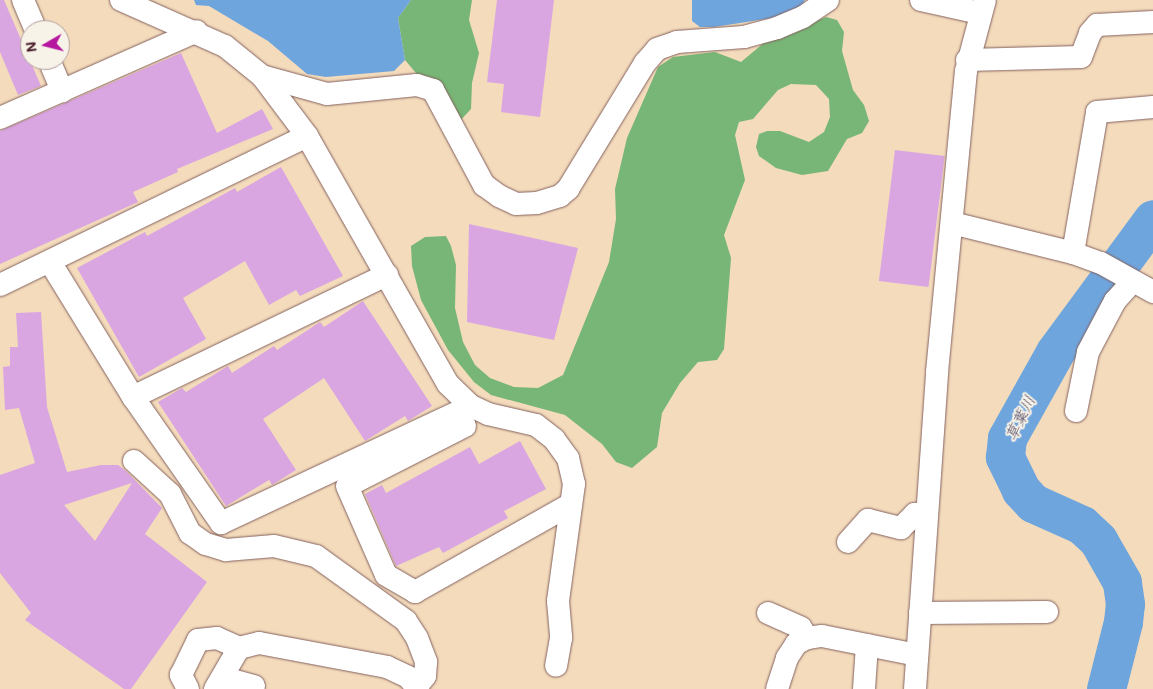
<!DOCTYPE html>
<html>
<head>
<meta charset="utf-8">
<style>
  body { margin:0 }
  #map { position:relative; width:1153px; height:689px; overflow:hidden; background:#f3dbbc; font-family:Mali,"Klee One",sans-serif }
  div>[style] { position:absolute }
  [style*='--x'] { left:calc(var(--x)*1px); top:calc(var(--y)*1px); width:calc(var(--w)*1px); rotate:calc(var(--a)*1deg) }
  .forest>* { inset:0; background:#77b676 }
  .water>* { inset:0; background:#6fa5dd }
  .river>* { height:39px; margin:-19.5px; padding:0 19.5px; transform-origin:19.5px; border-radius:19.5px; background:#6fa5dd }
  .building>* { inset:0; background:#d9a6e2; transform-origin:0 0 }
  .roads { filter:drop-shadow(0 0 1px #85615e) drop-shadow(0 0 1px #85615e) }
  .minor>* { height:22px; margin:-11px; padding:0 11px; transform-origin:11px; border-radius:11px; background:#fff }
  span { translate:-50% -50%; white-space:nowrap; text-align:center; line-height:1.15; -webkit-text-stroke:4px #f7f3e8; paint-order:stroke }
  .water-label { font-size:16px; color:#574e69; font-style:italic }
  .north { position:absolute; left:20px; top:20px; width:50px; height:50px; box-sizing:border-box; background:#f7f3e8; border:1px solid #b29e9c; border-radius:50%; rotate:262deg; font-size:14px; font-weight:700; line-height:20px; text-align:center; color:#4a1f2b }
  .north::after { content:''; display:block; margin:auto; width:18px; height:22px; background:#b5179e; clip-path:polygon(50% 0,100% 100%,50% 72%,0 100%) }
</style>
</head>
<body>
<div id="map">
  <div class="forest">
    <div style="clip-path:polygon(411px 0,472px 0,469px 20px,479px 53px,472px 83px,471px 109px,458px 123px,405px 60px,398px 18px)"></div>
    <div style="clip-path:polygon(826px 17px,837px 20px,844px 32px,842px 51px,853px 90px,864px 105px,869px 121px,862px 133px,847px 139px,828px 171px,802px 175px,776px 168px,759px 156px,756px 147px,759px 134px,767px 131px,780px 131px,809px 142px,824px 132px,830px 117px,829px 99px,816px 85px,791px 84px,778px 90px,753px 119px,739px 122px,735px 135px,745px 180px,724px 235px,731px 258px,724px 349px,717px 360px,698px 362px,680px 383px,662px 413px,657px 447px,632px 468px,616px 462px,602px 444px,565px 415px,491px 395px,474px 382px,448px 350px,421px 300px,412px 266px,411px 246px,425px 237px,446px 236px,451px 246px,456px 265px,455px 308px,463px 342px,475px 365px,490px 378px,514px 387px,538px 388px,563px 375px,609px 262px,616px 219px,615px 189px,627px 138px,658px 67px,673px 57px,715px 52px,741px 62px,765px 42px)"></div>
  </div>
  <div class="water">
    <div style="clip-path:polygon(194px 0,411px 0,398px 18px,405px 60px,394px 71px,326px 77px,307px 74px,268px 41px,209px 6px,196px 5px)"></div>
    <div style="clip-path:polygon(692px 0,805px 0,800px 8px,785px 16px,714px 27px,700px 27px,692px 21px)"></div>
  </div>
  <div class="river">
    <div style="--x:1106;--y:689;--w:69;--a:-75.8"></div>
    <div style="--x:1123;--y:622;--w:18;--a:-84"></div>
    <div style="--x:1125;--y:604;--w:22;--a:-98"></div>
    <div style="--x:1122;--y:582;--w:48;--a:-119.7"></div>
    <div style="--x:1098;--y:540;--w:22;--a:-137"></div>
    <div style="--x:1082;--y:525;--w:54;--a:-155.8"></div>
    <div style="--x:1033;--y:503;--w:18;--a:-133"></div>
    <div style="--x:1021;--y:490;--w:37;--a:-116"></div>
    <div style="--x:1005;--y:457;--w:19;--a:-84"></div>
    <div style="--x:1007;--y:438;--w:98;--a:-60.8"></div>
    <div style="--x:1055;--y:352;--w:165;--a:-53.6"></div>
  </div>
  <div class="building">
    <div style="clip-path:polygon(0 0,4px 0,41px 86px,18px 95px,0 52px)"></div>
    <div style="clip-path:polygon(497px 0,554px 0,540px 117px,501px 112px,504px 84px,487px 82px)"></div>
    <div style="clip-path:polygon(181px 53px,217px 133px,262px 109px,273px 129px,177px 169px,178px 172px,133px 192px,138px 202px,0 264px,0 131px)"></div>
    <div style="left:895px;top:150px;width:50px;height:132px;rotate:7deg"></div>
    <div style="clip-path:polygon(281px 167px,343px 276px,300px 296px,296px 290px,269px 305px,245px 261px,183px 298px,206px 339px,139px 377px,77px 268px,145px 232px,147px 236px,235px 188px,237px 192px)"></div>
    <div style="clip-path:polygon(469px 224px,578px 248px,554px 340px,467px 322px)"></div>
    <div style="clip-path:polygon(363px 301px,432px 406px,408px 421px,405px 416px,365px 441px,324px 378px,263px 419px,296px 470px,272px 485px,269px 480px,226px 506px,158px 402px,182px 388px,186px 392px,228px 366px,232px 373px,274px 346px,277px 350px,320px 322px,324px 327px)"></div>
    <div style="clip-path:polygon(evenodd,41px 312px,47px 407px,67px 472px,101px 465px,118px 465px,126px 471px,162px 508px,145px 534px,207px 582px,131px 689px,124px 689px,25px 620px,31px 613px,0 573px,0 475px,35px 463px,19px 408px,5px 410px,3px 367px,10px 366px,10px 347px,18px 347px,16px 313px,41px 312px,132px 483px,95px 541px,64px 505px,132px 483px)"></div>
    <div style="clip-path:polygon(520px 441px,546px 489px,504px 511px,508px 518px,443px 553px,439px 547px,396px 566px,365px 494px,382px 485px,386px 493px,470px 447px,479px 464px)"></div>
  </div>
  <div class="roads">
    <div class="minor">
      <div style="--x:23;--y:0;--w:33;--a:67"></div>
      <div style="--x:121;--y:0;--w:114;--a:23.9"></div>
      <div style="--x:225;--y:46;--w:48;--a:39"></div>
      <div style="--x:262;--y:76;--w:75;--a:53.1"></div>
      <div style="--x:307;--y:136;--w:285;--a:60.4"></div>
      <div style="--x:448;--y:384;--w:32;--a:44"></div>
      <div style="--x:471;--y:406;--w:19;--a:25"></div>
      <div style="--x:488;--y:414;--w:49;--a:12.9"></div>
      <div style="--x:536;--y:425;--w:23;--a:38"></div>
      <div style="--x:554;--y:439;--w:24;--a:54"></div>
      <div style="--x:568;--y:458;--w:27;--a:77"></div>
      <div style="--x:574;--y:484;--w:118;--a:97.8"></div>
      <div style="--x:558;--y:601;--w:37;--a:85"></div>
      <div style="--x:561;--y:638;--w:28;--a:100"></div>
      <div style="--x:921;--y:0;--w:60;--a:12.4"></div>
      <div style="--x:49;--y:60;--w:34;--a:67"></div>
      <div style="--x:967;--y:60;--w:114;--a:-1.5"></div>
      <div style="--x:1081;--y:57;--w:26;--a:-69"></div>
      <div style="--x:1090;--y:33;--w:11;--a:-49"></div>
      <div style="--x:1097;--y:25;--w:56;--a:-3.1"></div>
      <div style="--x:262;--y:76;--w:67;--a:15.5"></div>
      <div style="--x:327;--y:94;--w:90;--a:-5.7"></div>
      <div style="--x:417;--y:85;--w:17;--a:17"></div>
      <div style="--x:433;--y:90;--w:108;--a:61.8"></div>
      <div style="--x:484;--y:185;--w:19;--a:36"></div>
      <div style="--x:499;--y:196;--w:19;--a:25"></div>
      <div style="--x:516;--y:204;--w:21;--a:-3"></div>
      <div style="--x:537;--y:203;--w:24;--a:-17"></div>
      <div style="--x:560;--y:196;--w:11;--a:-41"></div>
      <div style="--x:568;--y:189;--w:148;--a:-58.6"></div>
      <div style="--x:645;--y:63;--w:18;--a:-49"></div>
      <div style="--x:657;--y:49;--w:21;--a:-19"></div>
      <div style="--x:677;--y:42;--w:67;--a:-4.3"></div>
      <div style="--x:744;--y:37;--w:34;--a:-15"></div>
      <div style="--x:777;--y:28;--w:28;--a:-23"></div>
      <div style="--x:803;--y:17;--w:30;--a:-34"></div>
      <div style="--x:0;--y:118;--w:215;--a:-23.8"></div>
      <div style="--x:952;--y:223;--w:125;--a:13.9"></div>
      <div style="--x:1073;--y:253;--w:30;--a:20"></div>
      <div style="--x:1101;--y:263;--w:60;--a:29.1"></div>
      <div style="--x:1073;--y:253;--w:143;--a:-80.3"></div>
      <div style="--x:1097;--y:112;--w:56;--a:-5.1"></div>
      <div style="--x:50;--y:262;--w:158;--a:58.4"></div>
      <div style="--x:133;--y:397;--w:154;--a:55.1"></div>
      <div style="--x:221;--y:523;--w:276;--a:-25.1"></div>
      <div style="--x:0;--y:285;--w:341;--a:-25.9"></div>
      <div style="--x:133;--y:397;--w:282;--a:-25.7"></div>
      <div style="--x:1076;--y:411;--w:60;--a:-78.5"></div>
      <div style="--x:1088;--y:352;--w:58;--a:-62.1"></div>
      <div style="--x:1115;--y:301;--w:25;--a:-48"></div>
      <div style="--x:465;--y:426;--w:132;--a:153"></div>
      <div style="--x:347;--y:486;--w:97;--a:66.3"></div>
      <div style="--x:386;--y:575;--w:34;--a:30"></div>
      <div style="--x:415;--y:592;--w:179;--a:-29.4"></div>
      <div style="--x:134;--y:461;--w:49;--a:42.5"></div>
      <div style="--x:170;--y:494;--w:44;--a:62.9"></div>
      <div style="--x:190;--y:533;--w:19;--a:35"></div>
      <div style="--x:206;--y:544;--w:21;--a:17"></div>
      <div style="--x:226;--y:550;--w:48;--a:-4.8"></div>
      <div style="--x:274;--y:546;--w:43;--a:13.4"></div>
      <div style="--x:316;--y:556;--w:111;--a:35.8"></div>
      <div style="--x:406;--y:621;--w:20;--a:57"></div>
      <div style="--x:417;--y:638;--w:26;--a:69"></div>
      <div style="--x:426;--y:662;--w:14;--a:94"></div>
      <div style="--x:425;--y:676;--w:13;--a:129"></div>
      <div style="--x:848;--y:542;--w:30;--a:-48"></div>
      <div style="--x:868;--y:520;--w:34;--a:14"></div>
      <div style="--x:901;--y:528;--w:20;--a:-45"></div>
      <div style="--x:915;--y:514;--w:12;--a:0"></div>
      <div style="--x:768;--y:613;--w:36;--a:24"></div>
      <div style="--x:801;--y:628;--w:12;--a:59"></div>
      <div style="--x:920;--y:613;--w:127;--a:-0.5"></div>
      <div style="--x:224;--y:678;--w:31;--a:15"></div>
      <div style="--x:188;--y:689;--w:16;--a:-117"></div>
      <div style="--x:181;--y:675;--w:39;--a:-64"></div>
      <div style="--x:198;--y:640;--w:19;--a:-6"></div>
      <div style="--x:217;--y:638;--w:24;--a:24"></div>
      <div style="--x:215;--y:689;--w:48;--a:-59.7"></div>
      <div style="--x:239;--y:648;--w:21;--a:-14"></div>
      <div style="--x:259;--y:643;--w:130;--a:10.6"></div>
      <div style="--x:387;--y:667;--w:23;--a:25"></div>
      <div style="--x:408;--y:677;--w:16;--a:50"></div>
      <div style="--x:777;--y:689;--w:33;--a:-72"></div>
      <div style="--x:787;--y:658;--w:17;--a:-57"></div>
      <div style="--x:796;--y:644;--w:13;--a:-29"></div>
      <div style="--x:807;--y:638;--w:15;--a:-8"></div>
      <div style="--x:822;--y:636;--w:97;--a:11.3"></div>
      <div style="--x:864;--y:689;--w:44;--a:-86.1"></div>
      <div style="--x:915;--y:689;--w:318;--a:-86"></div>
      <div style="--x:937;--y:372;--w:302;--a:-84.5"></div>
      <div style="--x:966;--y:71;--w:73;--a:-75"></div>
    </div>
  </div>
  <div class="water-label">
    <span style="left:1020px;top:418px;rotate:-64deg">草葉川</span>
  </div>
  <div class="north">N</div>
</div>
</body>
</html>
